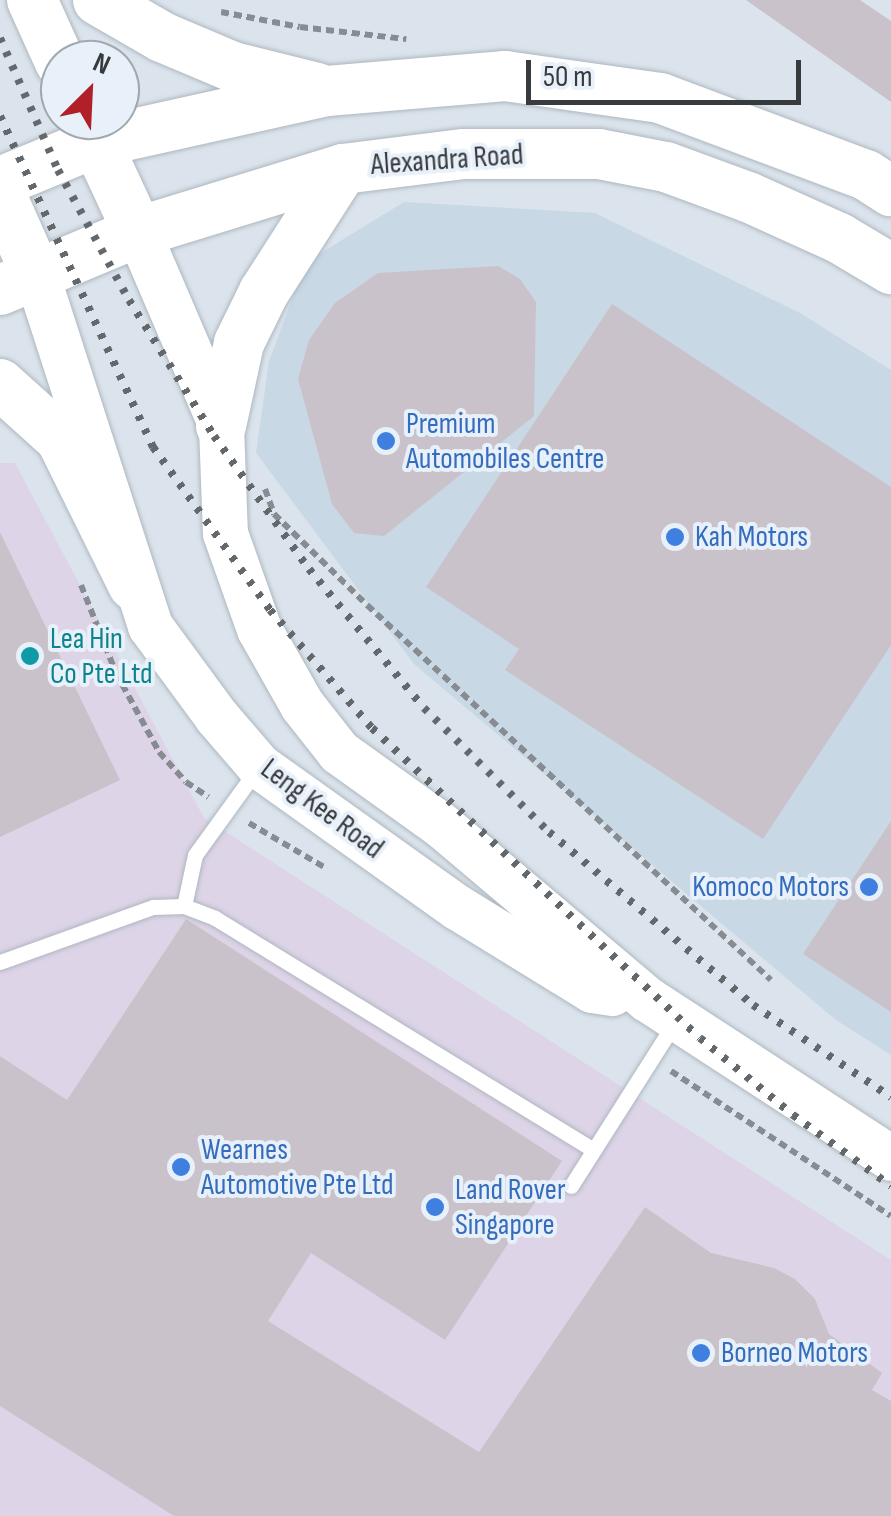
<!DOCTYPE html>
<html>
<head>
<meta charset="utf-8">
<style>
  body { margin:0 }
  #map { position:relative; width:891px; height:1516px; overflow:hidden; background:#dbe4ec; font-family:"Sofia Sans Condensed",sans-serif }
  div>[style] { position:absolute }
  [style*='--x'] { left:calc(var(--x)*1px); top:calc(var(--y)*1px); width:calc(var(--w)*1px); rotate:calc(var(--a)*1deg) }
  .commercial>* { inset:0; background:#ded4e8 }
  .built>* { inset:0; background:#c8d8e5 }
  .building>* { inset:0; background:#cac2ca }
  .path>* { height:6px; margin-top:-3px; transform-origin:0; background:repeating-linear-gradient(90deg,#878c92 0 8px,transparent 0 13px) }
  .roads { filter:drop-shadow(0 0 2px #aeb7bf) drop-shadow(0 0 2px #aeb7bf) }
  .lane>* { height:15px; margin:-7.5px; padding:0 7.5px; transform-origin:7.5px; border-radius:7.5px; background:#fff }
  .secondary>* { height:45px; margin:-22.5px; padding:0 22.5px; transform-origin:22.5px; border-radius:22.5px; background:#fff }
  .primary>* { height:50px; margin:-25px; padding:0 25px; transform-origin:25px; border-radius:25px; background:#fff }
  .rail>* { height:8px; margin-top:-4px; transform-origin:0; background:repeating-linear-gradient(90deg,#63686c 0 5px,transparent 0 15px) }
  .dots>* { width:28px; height:28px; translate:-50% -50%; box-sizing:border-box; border:5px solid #e8f1f9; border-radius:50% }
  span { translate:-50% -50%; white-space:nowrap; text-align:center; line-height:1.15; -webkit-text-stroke:8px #e8f1f9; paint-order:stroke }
  .street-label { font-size:30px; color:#383b3e }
  .shop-label { font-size:30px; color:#366cbe }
  .left { translate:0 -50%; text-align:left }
  .right { translate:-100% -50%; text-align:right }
  .culture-label { font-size:30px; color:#0d838f }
  .north { position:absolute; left:40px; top:40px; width:100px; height:100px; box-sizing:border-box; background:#e8f1f9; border:2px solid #a2a8ae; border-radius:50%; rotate:24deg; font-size:28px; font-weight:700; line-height:40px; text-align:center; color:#383b3e }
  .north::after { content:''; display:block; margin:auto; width:35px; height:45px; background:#b11f28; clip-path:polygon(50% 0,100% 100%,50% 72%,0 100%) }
  .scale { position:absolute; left:526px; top:60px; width:275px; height:45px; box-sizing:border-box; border:5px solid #383b3e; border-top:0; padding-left:12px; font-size:30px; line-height:35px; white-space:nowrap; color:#383b3e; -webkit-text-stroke:8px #e8f1f9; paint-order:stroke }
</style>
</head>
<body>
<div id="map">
  <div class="commercial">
    <div style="clip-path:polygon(0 463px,15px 463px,204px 818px,891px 1260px,891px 1516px,0 1516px)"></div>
  </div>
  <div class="built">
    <div style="clip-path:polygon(404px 202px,595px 213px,800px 313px,891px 370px,891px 1055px,836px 1020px,414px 664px,256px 453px,269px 361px,306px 262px)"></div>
  </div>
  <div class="building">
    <div style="clip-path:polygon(746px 0,860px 0,891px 21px,891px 102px)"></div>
    <div style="clip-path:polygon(498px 266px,520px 279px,536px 302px,534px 416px,384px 536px,354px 533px,332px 504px,298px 379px,309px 340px,335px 303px,378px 273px)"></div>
    <div style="clip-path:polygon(612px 304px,891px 487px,891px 645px,763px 839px,505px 670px,519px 649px,426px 587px)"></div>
    <div style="clip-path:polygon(0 532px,120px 780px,0 837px)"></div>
    <div style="clip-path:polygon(891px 821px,891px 1012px,803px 954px)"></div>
    <div style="clip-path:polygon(186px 919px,562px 1161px,445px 1340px,311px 1253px,268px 1321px,479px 1452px,645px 1207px,711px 1253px,774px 1268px,795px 1279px,815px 1299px,829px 1334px,882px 1373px,872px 1390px,891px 1401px,891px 1516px,174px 1516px,0 1406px,0 1056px,67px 1100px)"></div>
  </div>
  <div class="path">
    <div style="--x:221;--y:12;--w:80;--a:10.8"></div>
    <div style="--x:300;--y:27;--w:107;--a:6.5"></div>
    <div style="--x:265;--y:489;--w:27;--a:70"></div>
    <div style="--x:274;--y:514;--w:130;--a:44.4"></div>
    <div style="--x:367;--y:605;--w:551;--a:42.87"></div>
    <div style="--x:81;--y:585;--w:95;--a:68.3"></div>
    <div style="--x:116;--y:673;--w:90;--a:61.4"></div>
    <div style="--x:159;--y:752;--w:40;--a:48"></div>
    <div style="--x:186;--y:782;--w:27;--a:34"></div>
    <div style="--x:249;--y:823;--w:87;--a:30.4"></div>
    <div style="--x:671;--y:1071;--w:263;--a:33.4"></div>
  </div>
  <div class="roads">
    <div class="lane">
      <div style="--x:184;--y:906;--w:52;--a:-77.8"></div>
      <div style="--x:195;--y:855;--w:106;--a:-54.2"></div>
      <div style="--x:0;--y:962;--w:163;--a:-19.8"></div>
      <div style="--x:153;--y:907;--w:31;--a:-2"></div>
      <div style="--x:184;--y:906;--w:33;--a:21"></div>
      <div style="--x:215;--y:918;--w:442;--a:31.5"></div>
      <div style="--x:571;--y:1186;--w:194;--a:-57.6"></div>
    </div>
    <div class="secondary">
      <div style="--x:138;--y:232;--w:211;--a:66.8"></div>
      <div style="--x:221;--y:426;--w:107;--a:87.9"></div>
      <div style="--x:225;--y:533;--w:102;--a:70.5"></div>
      <div style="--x:259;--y:629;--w:87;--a:60.5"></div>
      <div style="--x:302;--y:705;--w:60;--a:51.8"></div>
      <div style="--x:339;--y:752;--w:125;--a:35.6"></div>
      <div style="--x:441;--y:825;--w:270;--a:40.2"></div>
      <div style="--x:647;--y:999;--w:291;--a:33.1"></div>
      <div style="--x:37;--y:276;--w:368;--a:72.1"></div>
      <div style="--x:150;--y:626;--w:112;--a:53.7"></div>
      <div style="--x:216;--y:716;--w:66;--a:49.3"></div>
      <div style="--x:259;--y:766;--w:243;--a:35.5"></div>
      <div style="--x:457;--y:907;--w:158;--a:31.6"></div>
      <div style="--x:592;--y:990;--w:20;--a:9"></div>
    </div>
    <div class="primary">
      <div style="--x:32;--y:0;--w:68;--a:65.7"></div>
      <div style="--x:98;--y:0;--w:74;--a:30"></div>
      <div style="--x:162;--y:37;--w:77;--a:22.9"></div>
      <div style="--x:233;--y:67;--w:87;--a:14"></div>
      <div style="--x:86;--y:120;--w:123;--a:65.1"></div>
      <div style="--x:0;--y:182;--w:105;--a:-22.4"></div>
      <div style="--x:97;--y:142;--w:236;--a:-12.5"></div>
      <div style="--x:327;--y:91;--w:179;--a:-4.8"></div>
      <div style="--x:505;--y:76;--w:157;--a:8.1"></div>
      <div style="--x:660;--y:98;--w:220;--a:20.5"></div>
      <div style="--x:866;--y:175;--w:30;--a:33"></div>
      <div style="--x:0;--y:193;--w:91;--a:66"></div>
      <div style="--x:0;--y:290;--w:150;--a:-22.8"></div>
      <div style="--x:138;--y:232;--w:214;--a:-17.1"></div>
      <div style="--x:343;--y:169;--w:122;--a:-7.1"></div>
      <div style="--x:464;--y:154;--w:135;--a:0"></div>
      <div style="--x:599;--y:154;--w:68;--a:11"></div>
      <div style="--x:666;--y:167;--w:87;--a:20.1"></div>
      <div style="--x:748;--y:197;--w:100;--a:24.3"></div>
      <div style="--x:839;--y:238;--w:61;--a:30.8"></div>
      <div style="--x:0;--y:384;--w:82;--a:42"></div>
      <div style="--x:61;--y:439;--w:163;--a:63.7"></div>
      <div style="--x:221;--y:426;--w:85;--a:-77.8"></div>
      <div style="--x:239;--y:343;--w:57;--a:-63.9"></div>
      <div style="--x:264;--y:292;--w:146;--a:-57.3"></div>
    </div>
  </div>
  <div class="rail">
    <div style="--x:0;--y:38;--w:144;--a:66.3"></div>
    <div style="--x:58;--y:170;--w:148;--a:61.4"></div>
    <div style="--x:129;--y:300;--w:160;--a:58"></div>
    <div style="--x:214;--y:436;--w:163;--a:54.5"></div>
    <div style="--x:309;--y:569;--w:180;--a:50.4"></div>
    <div style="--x:424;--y:708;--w:176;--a:44.8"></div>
    <div style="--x:549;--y:832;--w:267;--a:40.3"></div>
    <div style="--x:753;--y:1005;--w:166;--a:33.7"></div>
    <div style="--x:0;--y:116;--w:365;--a:65.2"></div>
    <div style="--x:153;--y:447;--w:201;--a:54.3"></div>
    <div style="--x:270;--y:610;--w:156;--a:49.2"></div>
    <div style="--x:372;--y:728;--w:451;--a:43.4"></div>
    <div style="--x:700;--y:1038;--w:121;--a:39.6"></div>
    <div style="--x:793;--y:1115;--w:121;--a:35.9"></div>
  </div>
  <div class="dots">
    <div style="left:386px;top:441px;background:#3f7fe0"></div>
    <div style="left:675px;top:537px;background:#3f7fe0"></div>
    <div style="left:30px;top:656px;background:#0f9aa8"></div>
    <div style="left:869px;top:887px;background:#3f7fe0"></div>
    <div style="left:181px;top:1167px;background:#3f7fe0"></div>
    <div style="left:435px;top:1207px;background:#3f7fe0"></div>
    <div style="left:701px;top:1353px;background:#3f7fe0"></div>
  </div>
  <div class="street-label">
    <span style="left:447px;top:160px;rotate:-4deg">Alexandra Road</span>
    <span style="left:322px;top:809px;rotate:37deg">Leng Kee Road</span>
  </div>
  <div class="shop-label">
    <span class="left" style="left:406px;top:441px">Premium<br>Automobiles Centre</span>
    <span class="left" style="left:695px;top:537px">Kah Motors</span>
    <span class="right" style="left:849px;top:887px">Komoco Motors</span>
    <span class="left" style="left:201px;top:1167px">Wearnes<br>Automotive Pte Ltd</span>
    <span class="left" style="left:455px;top:1207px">Land Rover<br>Singapore</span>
    <span class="left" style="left:721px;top:1353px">Borneo Motors</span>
  </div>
  <div class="culture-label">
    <span class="left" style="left:50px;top:656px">Lea Hin<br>Co Pte Ltd</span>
  </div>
  <div class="north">N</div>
  <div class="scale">50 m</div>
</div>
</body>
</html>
